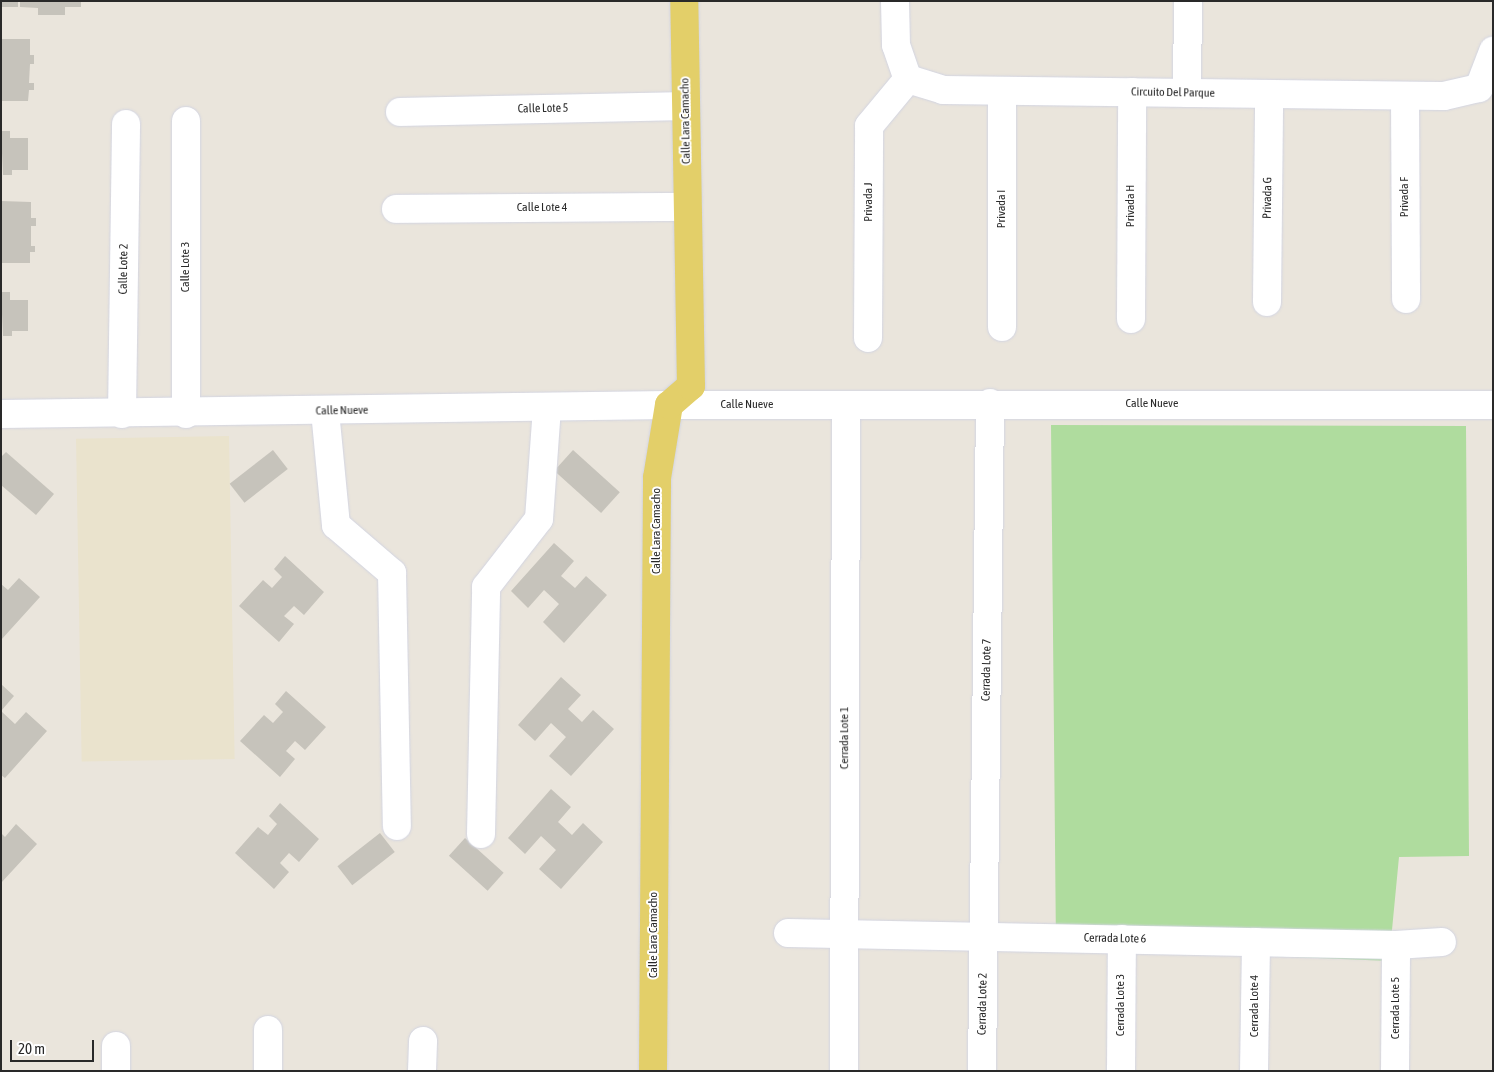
<!DOCTYPE html>
<html>
<head>
<meta charset="utf-8">
<style>
  body { margin:0 }
  #map { position:relative; width:1494px; height:1072px; overflow:hidden; background:#eae5dc; font-family:"Asap Condensed",sans-serif }
  div>[style] { position:absolute }
  [style*='--x'] { left:calc(var(--x)*1px); top:calc(var(--y)*1px); width:calc(var(--w)*1px); rotate:calc(var(--a)*1deg) }
  .education>* { inset:0; background:#eae3cd; transform-origin:0 0 }
  .green>* { inset:0; background:#afdc9e }
  .building>* { inset:0; background:#c6c3bb; transform-origin:0 0 }
  .roads { filter:drop-shadow(0 0 1px #d2d4e1) drop-shadow(0 0 1px #d2d4e1) }
  .minor>* { height:28px; margin:-14px; padding:0 14px; transform-origin:14px; border-radius:14px; background:#fff }
  .major>* { height:28px; margin:-14px; padding:0 14px; transform-origin:14px; border-radius:14px; background:#e3cf69 }
  span { translate:-50% -50%; white-space:nowrap; text-align:center; line-height:1.15; -webkit-text-stroke:4px #fff; paint-order:stroke }
  .street-label { font-size:12px; color:#292929 }
  .frame { position:absolute; inset:0; border:2px solid #292929; pointer-events:none }
  .scale { position:absolute; left:10px; top:1040px; width:84px; height:22px; box-sizing:border-box; border:2px solid #292929; border-top:0; padding-left:6px; font-size:15px; line-height:18px; white-space:nowrap; color:#292929; -webkit-text-stroke:4px #fff; paint-order:stroke }
</style>
</head>
<body>
<div id="map">
  <div class="education">
    <div style="left:229px;top:436px;width:323px;height:153px;rotate:89deg"></div>
  </div>
  <div class="green">
    <div style="clip-path:polygon(1051px 425px,1466px 426px,1469px 856px,1399px 857px,1389px 961px,1056px 947px)"></div>
  </div>
  <div class="building">
    <div style="left:1px;top:1px;width:17px;height:6px"></div>
    <div style="clip-path:polygon(20px 1px,81px 1px,81px 7px,65px 7px,65px 15px,38px 15px,38px 8px,20px 7px)"></div>
    <div style="clip-path:polygon(1px 39px,30px 39px,30px 55px,34px 55px,34px 64px,30px 64px,29px 83px,34px 83px,34px 90px,29px 90px,28px 101px,1px 101px)"></div>
    <div style="clip-path:polygon(1px 131px,10px 131px,10px 138px,28px 138px,28px 170px,12px 170px,12px 175px,3px 175px)"></div>
    <div style="clip-path:polygon(1px 201px,31px 202px,31px 218px,36px 218px,36px 226px,31px 226px,31px 246px,35px 246px,35px 252px,30px 252px,30px 263px,1px 263px)"></div>
    <div style="clip-path:polygon(1px 292px,10px 292px,10px 300px,28px 300px,28px 331px,12px 331px,12px 336px,3px 336px)"></div>
    <div style="left:273px;top:450px;width:24px;height:55px;rotate:52deg"></div>
    <div style="left:573px;top:450px;width:63px;height:28px;rotate:42deg"></div>
    <div style="clip-path:polygon(6px 452px,54px 494px,36px 515px,1px 485px,1px 457px)"></div>
    <div style="clip-path:polygon(554px 543px,574px 561px,561px 576px,575px 588px,586px 576px,607px 595px,564px 643px,543px 622px,559px 604px,544px 590px,528px 608px,511px 591px)"></div>
    <div style="clip-path:polygon(285px 556px,324px 592px,304px 615px,294px 606px,284px 616px,294px 624px,279px 642px,239px 606px,263px 580px,272px 588px,282px 577px,274px 569px)"></div>
    <div style="clip-path:polygon(19px 578px,40px 597px,1px 640px,1px 584px,8px 590px)"></div>
    <div style="clip-path:polygon(561px 677px,581px 695px,568px 709px,582px 722px,593px 710px,614px 729px,571px 776px,549px 756px,566px 737px,551px 723px,535px 741px,518px 725px)"></div>
    <div style="clip-path:polygon(1px 684px,14px 696px,1px 711px)"></div>
    <div style="clip-path:polygon(286px 691px,326px 727px,305px 750px,295px 741px,286px 751px,295px 759px,280px 777px,240px 741px,264px 715px,273px 723px,283px 712px,275px 704px)"></div>
    <div style="clip-path:polygon(1px 711px,15px 724px,26px 712px,47px 731px,5px 778px,1px 775px)"></div>
    <div style="clip-path:polygon(551px 789px,571px 807px,558px 822px,572px 835px,583px 823px,603px 842px,561px 889px,539px 869px,556px 850px,541px 836px,525px 854px,508px 838px)"></div>
    <div style="clip-path:polygon(280px 803px,319px 839px,299px 862px,289px 853px,280px 863px,289px 872px,274px 889px,235px 853px,258px 827px,268px 835px,277px 824px,269px 816px)"></div>
    <div style="clip-path:polygon(16px 824px,37px 844px,1px 883px,1px 833px,5px 837px)"></div>
    <div style="left:380px;top:833px;width:24px;height:54px;rotate:52deg"></div>
    <div style="left:465px;top:838px;width:52px;height:24px;rotate:42deg"></div>
  </div>
  <div class="roads">
    <div class="minor">
      <div style="--x:895;--y:1;--w:44;--a:88.7"></div>
      <div style="--x:896;--y:45;--w:36;--a:71"></div>
      <div style="--x:908;--y:79;--w:37;--a:17"></div>
      <div style="--x:943;--y:90;--w:501;--a:0.69"></div>
      <div style="--x:1444;--y:96;--w:36;--a:-13"></div>
      <div style="--x:1479;--y:88;--w:40;--a:-69"></div>
      <div style="--x:1002;--y:91;--w:236;--a:90"></div>
      <div style="--x:1187;--y:93;--w:92;--a:-89.4"></div>
      <div style="--x:1405;--y:96;--w:203;--a:89.7"></div>
      <div style="--x:400;--y:112;--w:286;--a:-1.2"></div>
      <div style="--x:396;--y:209;--w:291;--a:-0.4"></div>
      <div style="--x:1267;--y:302;--w:208;--a:-89.4"></div>
      <div style="--x:1131;--y:319;--w:227;--a:-89.7"></div>
      <div style="--x:868;--y:338;--w:212;--a:-89.7"></div>
      <div style="--x:869;--y:126;--w:61;--a:-50.3"></div>
      <div style="--x:325;--y:411;--w:115;--a:84.5"></div>
      <div style="--x:336;--y:525;--w:74;--a:40.6"></div>
      <div style="--x:392;--y:573;--w:253;--a:88.9"></div>
      <div style="--x:1;--y:414;--w:668;--a:-0.77"></div>
      <div style="--x:669;--y:405;--w:824;--a:0"></div>
      <div style="--x:122;--y:414;--w:290;--a:-89.2"></div>
      <div style="--x:186;--y:414;--w:293;--a:-90"></div>
      <div style="--x:481;--y:834;--w:247;--a:-88.8"></div>
      <div style="--x:486;--y:587;--w:86;--a:-52.1"></div>
      <div style="--x:539;--y:519;--w:112;--a:-85.9"></div>
      <div style="--x:788;--y:933;--w:608;--a:1.13"></div>
      <div style="--x:1396;--y:945;--w:46;--a:-3.7"></div>
      <div style="--x:268;--y:1030;--w:41;--a:90"></div>
      <div style="--x:116;--y:1046;--w:25;--a:90"></div>
      <div style="--x:422;--y:1071;--w:30;--a:-88"></div>
      <div style="--x:844;--y:1071;--w:666;--a:-89.83"></div>
      <div style="--x:982;--y:1071;--w:668;--a:-89.31"></div>
      <div style="--x:1121;--y:1071;--w:132;--a:-89.6"></div>
      <div style="--x:1254;--y:1071;--w:129;--a:-89.1"></div>
      <div style="--x:1395;--y:1071;--w:126;--a:-89.5"></div>
    </div>
    <div class="major">
      <div style="--x:653;--y:1071;--w:593;--a:-89.61"></div>
      <div style="--x:657;--y:478;--w:74;--a:-80.7"></div>
      <div style="--x:669;--y:405;--w:29;--a:-41"></div>
      <div style="--x:691;--y:386;--w:385;--a:-91"></div>
    </div>
  </div>
  <div class="street-label">
    <span style="left:1173px;top:93px;rotate:1deg">Circuito Del Parque</span>
    <span style="left:543px;top:109px;rotate:-1deg">Calle Lote 5</span>
    <span style="left:686px;top:121px;rotate:-91deg">Calle Lara Camacho</span>
    <span style="left:1405px;top:197px;rotate:-90deg">Privada F</span>
    <span style="left:1268px;top:198px;rotate:-89deg">Privada G</span>
    <span style="left:869px;top:202px;rotate:-90deg">Privada J</span>
    <span style="left:1131px;top:206px;rotate:-90deg">Privada H</span>
    <span style="left:542px;top:208px">Calle Lote 4</span>
    <span style="left:1002px;top:209px;rotate:-90deg">Privada I</span>
    <span style="left:186px;top:267px;rotate:-90deg">Calle Lote 3</span>
    <span style="left:124px;top:269px;rotate:-89deg">Calle Lote 2</span>
    <span style="left:1152px;top:404px">Calle Nueve</span>
    <span style="left:747px;top:405px">Calle Nueve</span>
    <span style="left:342px;top:411px;rotate:-1deg">Calle Nueve</span>
    <span style="left:657px;top:531px;rotate:-90deg">Calle Lara Camacho</span>
    <span style="left:987px;top:670px;rotate:-89deg">Cerrada Lote 7</span>
    <span style="left:845px;top:738px;rotate:-90deg">Cerrada Lote 1</span>
    <span style="left:654px;top:935px;rotate:-90deg">Calle Lara Camacho</span>
    <span style="left:1115px;top:939px;rotate:1deg">Cerrada Lote 6</span>
    <span style="left:983px;top:1004px;rotate:-89deg">Cerrada Lote 2</span>
    <span style="left:1121px;top:1005px;rotate:-90deg">Cerrada Lote 3</span>
    <span style="left:1255px;top:1006px;rotate:-90deg">Cerrada Lote 4</span>
    <span style="left:1396px;top:1008px;rotate:-90deg">Cerrada Lote 5</span>
  </div>
  <div class="frame"></div>
  <div class="scale">20 m</div>
</div>
</body>
</html>
